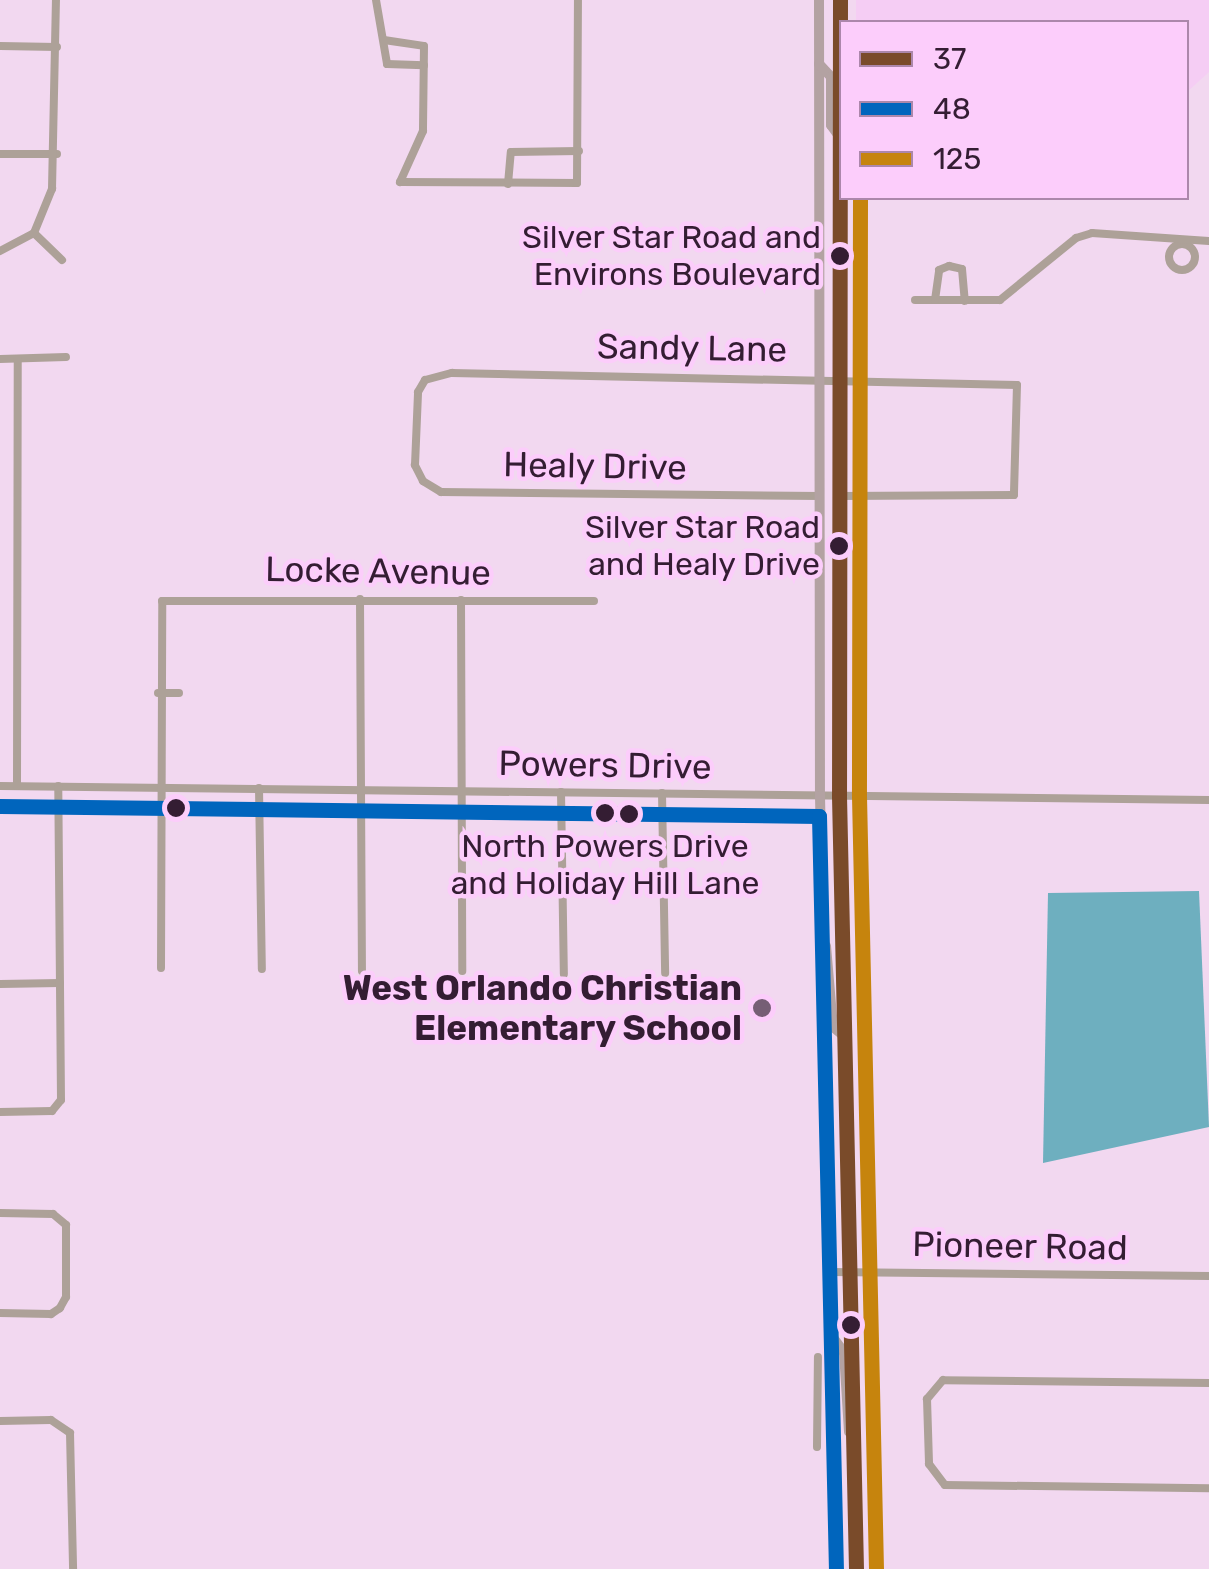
<!DOCTYPE html>
<html>
<head>
<meta charset="utf-8">
<style>
  body { margin:0 }
  #map { position:relative; width:1209px; height:1569px; overflow:hidden; background:#f2d8f0; font-family:Rubik,sans-serif }
  div>[style] { position:absolute }
  [style*='--x'] { left:calc(var(--x)*1px); top:calc(var(--y)*1px); width:calc(var(--w)*1px); rotate:calc(var(--a)*1deg) }
  .built>* { inset:0; background:#f5cdf4 }
  .water>* { inset:0; background:#6eafbf }
  .minor>* { height:8px; margin:-4px; padding:0 4px; transform-origin:4px; border-radius:4px; background:#ada198 }
  .minor>.ring { margin:-4px; padding:0; box-sizing:content-box; background:none; border:8px solid #ada198; border-radius:50% }
  .major>* { height:10px; margin:-5px; padding:0 5px; transform-origin:5px; border-radius:5px; background:#b3a2a2 }
  .bus-1>* { height:15px; margin:-7.5px; padding:0 7.5px; transform-origin:7.5px; border-radius:7.5px; background:#7a4b2a }
  .bus-2>* { height:15px; margin:-7.5px; padding:0 7.5px; transform-origin:7.5px; border-radius:7.5px; background:#0065bd }
  .bus-3>* { height:15px; margin:-7.5px; padding:0 7.5px; transform-origin:7.5px; border-radius:7.5px; background:#c6840d }
  .dots>* { width:28px; height:28px; translate:-50% -50%; box-sizing:border-box; border:5px solid #fccdfb; border-radius:50% }
  span { translate:-50% -50%; white-space:nowrap; text-align:center; line-height:1.15; -webkit-text-stroke:9px #fccdfb; paint-order:stroke }
  .bus-label { font-size:32px; color:#341d33 }
  .right { translate:-100% -50%; text-align:right }
  .street-label { font-size:35px; color:#341d33 }
  .poi-label { font-size:35px; color:#341d33; font-weight:700 }
  .legend { position:absolute; left:839px; top:20px; width:350px; height:180px; box-sizing:border-box; background:#fccdfb; border:2px solid #ac87ab; margin:0; padding:12px 18px; list-style:none; font-size:30px; color:#341d33 }
  .legend li { display:flex; align-items:center; gap:20px; height:50px }
  .legend b { width:50px; border:2px solid #ac87ab }
</style>
</head>
<body>
<div id="map">
  <div class="built">
    <div style="clip-path:polygon(856px 0,1209px 0,1209px 72px,1187px 92px,1186px 22px,856px 22px)"></div>
  </div>
  <div class="water">
    <div style="clip-path:polygon(1199px 891px,1209px 1127px,1043px 1163px,1048px 893px)"></div>
  </div>
  <div class="minor">
    <div style="--x:376;--y:0;--w:65;--a:80.2"></div>
    <div style="--x:387;--y:64;--w:37;--a:2"></div>
    <div style="--x:384;--y:40;--w:40;--a:8.5"></div>
    <div style="--x:424;--y:46;--w:85;--a:90.7"></div>
    <div style="--x:423;--y:131;--w:56;--a:114.3"></div>
    <div style="--x:400;--y:182;--w:177;--a:0.3"></div>
    <div style="--x:577;--y:183;--w:183;--a:-89.7"></div>
    <div style="--x:0;--y:46;--w:57;--a:1"></div>
    <div style="--x:0;--y:154;--w:57;--a:0"></div>
    <div style="--x:508;--y:184;--w:32;--a:-85"></div>
    <div style="--x:511;--y:152;--w:68;--a:-0.8"></div>
    <div style="--x:34;--y:233;--w:39;--a:44"></div>
    <div class="ring" style="left:1169px;top:244px;width:18px;height:18px"></div>
    <div style="--x:0;--y:251;--w:38;--a:-28"></div>
    <div style="--x:34;--y:233;--w:48;--a:-67.8"></div>
    <div style="--x:52;--y:189;--w:189;--a:-88.8"></div>
    <div style="--x:915;--y:300;--w:85;--a:0"></div>
    <div style="--x:1000;--y:300;--w:98;--a:-39.2"></div>
    <div style="--x:1076;--y:238;--w:17;--a:-17"></div>
    <div style="--x:1092;--y:233;--w:117;--a:3.9"></div>
    <div style="--x:935;--y:300;--w:30;--a:-82"></div>
    <div style="--x:939;--y:270;--w:11;--a:-22"></div>
    <div style="--x:949;--y:266;--w:13;--a:13"></div>
    <div style="--x:962;--y:269;--w:32;--a:85"></div>
    <div style="--x:0;--y:359;--w:66;--a:-1.7"></div>
    <div style="--x:820;--y:496;--w:379;--a:-179.4"></div>
    <div style="--x:441;--y:492;--w:21;--a:-149"></div>
    <div style="--x:423;--y:481;--w:18;--a:-117"></div>
    <div style="--x:415;--y:465;--w:73;--a:-87.6"></div>
    <div style="--x:418;--y:392;--w:14;--a:-60"></div>
    <div style="--x:425;--y:380;--w:28;--a:-15"></div>
    <div style="--x:452;--y:373;--w:565;--a:1.22"></div>
    <div style="--x:1017;--y:385;--w:110;--a:91.6"></div>
    <div style="--x:1014;--y:495;--w:174;--a:179.7"></div>
    <div style="--x:360;--y:599;--w:372;--a:89.7"></div>
    <div style="--x:461;--y:600;--w:371;--a:89.8"></div>
    <div style="--x:158;--y:693;--w:21;--a:0"></div>
    <div style="--x:0;--y:786;--w:1209;--a:0.66"></div>
    <div style="--x:17;--y:786;--w:427;--a:-89.9"></div>
    <div style="--x:259;--y:788;--w:181;--a:89.1"></div>
    <div style="--x:561;--y:792;--w:182;--a:89.1"></div>
    <div style="--x:662;--y:793;--w:180;--a:89"></div>
    <div style="--x:161;--y:968;--w:367;--a:-89.8"></div>
    <div style="--x:162;--y:601;--w:432;--a:0"></div>
    <div style="--x:0;--y:984;--w:60;--a:-1"></div>
    <div style="--x:0;--y:1112;--w:52;--a:-1.1"></div>
    <div style="--x:52;--y:1111;--w:14;--a:-51"></div>
    <div style="--x:61;--y:1100;--w:314;--a:-90.5"></div>
    <div style="--x:0;--y:1213;--w:53;--a:1.1"></div>
    <div style="--x:53;--y:1214;--w:17;--a:40"></div>
    <div style="--x:66;--y:1225;--w:72;--a:90"></div>
    <div style="--x:66;--y:1297;--w:13;--a:119"></div>
    <div style="--x:60;--y:1308;--w:11;--a:146"></div>
    <div style="--x:51;--y:1314;--w:51;--a:-178.9"></div>
    <div style="--x:830;--y:1272;--w:379;--a:0.6"></div>
    <div style="--x:1209;--y:1383;--w:266;--a:-179.4"></div>
    <div style="--x:943;--y:1380;--w:25;--a:130"></div>
    <div style="--x:927;--y:1399;--w:65;--a:88.2"></div>
    <div style="--x:929;--y:1464;--w:26;--a:53"></div>
    <div style="--x:945;--y:1485;--w:264;--a:0.7"></div>
    <div style="--x:0;--y:1421;--w:51;--a:-1.1"></div>
    <div style="--x:51;--y:1420;--w:23;--a:34"></div>
    <div style="--x:70;--y:1433;--w:136;--a:88.7"></div>
    <div style="--x:817;--y:1447;--w:90;--a:-89.4"></div>
  </div>
  <div class="major">
    <div style="--x:819;--y:0;--w:796;--a:89.93"></div>
    <div style="--x:820;--y:796;--w:773;--a:88.81"></div>
    <div style="--x:840;--y:0;--w:796;--a:90.07"></div>
    <div style="--x:839;--y:796;--w:773;--a:88.74"></div>
    <div style="--x:819;--y:64;--w:18;--a:47"></div>
    <div style="--x:831;--y:77;--w:48;--a:90"></div>
    <div style="--x:831;--y:125;--w:14;--a:54"></div>
    <div style="--x:826;--y:946;--w:81;--a:85.1"></div>
    <div style="--x:833;--y:1027;--w:16;--a:40"></div>
    <div style="--x:831;--y:1335;--w:21;--a:53"></div>
    <div style="--x:844;--y:1352;--w:80;--a:86.4"></div>
  </div>
  <div class="bus-1">
    <div style="--x:840;--y:0;--w:796;--a:90.07"></div>
    <div style="--x:839;--y:796;--w:773;--a:88.74"></div>
  </div>
  <div class="bus-2">
    <div style="--x:0;--y:806;--w:819;--a:0.7"></div>
    <div style="--x:819;--y:816;--w:753;--a:88.71"></div>
  </div>
  <div class="bus-3">
    <div style="--x:860;--y:198;--w:598;--a:90.1"></div>
    <div style="--x:859;--y:796;--w:773;--a:88.74"></div>
  </div>
  <div class="dots">
    <div style="left:840px;top:256px;background:#341d33"></div>
    <div style="left:839px;top:546px;background:#341d33"></div>
    <div style="left:176px;top:808px;background:#341d33"></div>
    <div style="left:605px;top:813px;background:#341d33"></div>
    <div style="left:629px;top:814px;background:#341d33"></div>
    <div style="left:762px;top:1008px;background:#765e75"></div>
    <div style="left:851px;top:1325px;background:#341d33"></div>
  </div>
  <div class="bus-label">
    <span class="right" style="left:821px;top:256px">Silver Star Road and<br>Environs Boulevard</span>
    <span class="right" style="left:820px;top:546px">Silver Star Road<br>and Healy Drive</span>
    <span style="left:605px;top:865px">North Powers Drive<br>and Holiday Hill Lane</span>
  </div>
  <div class="street-label">
    <span style="left:692px;top:348px;rotate:1deg">Sandy Lane</span>
    <span style="left:595px;top:466px;rotate:1deg">Healy Drive</span>
    <span style="left:378px;top:571px;rotate:1deg">Locke Avenue</span>
    <span style="left:605px;top:765px;rotate:1deg">Powers Drive</span>
    <span style="left:1020px;top:1246px;rotate:1deg">Pioneer Road</span>
  </div>
  <div class="poi-label">
    <span class="right" style="left:742px;top:1008px">West Orlando Christian<br>Elementary School</span>
  </div>
  <ul class="legend">
  <li><b style="height:12px;background:#7a4b2a"></b>37</li>
  <li><b style="height:12px;background:#0065bd"></b>48</li>
  <li><b style="height:12px;background:#c6840d"></b>125</li>
  </ul>
</div>
</body>
</html>
